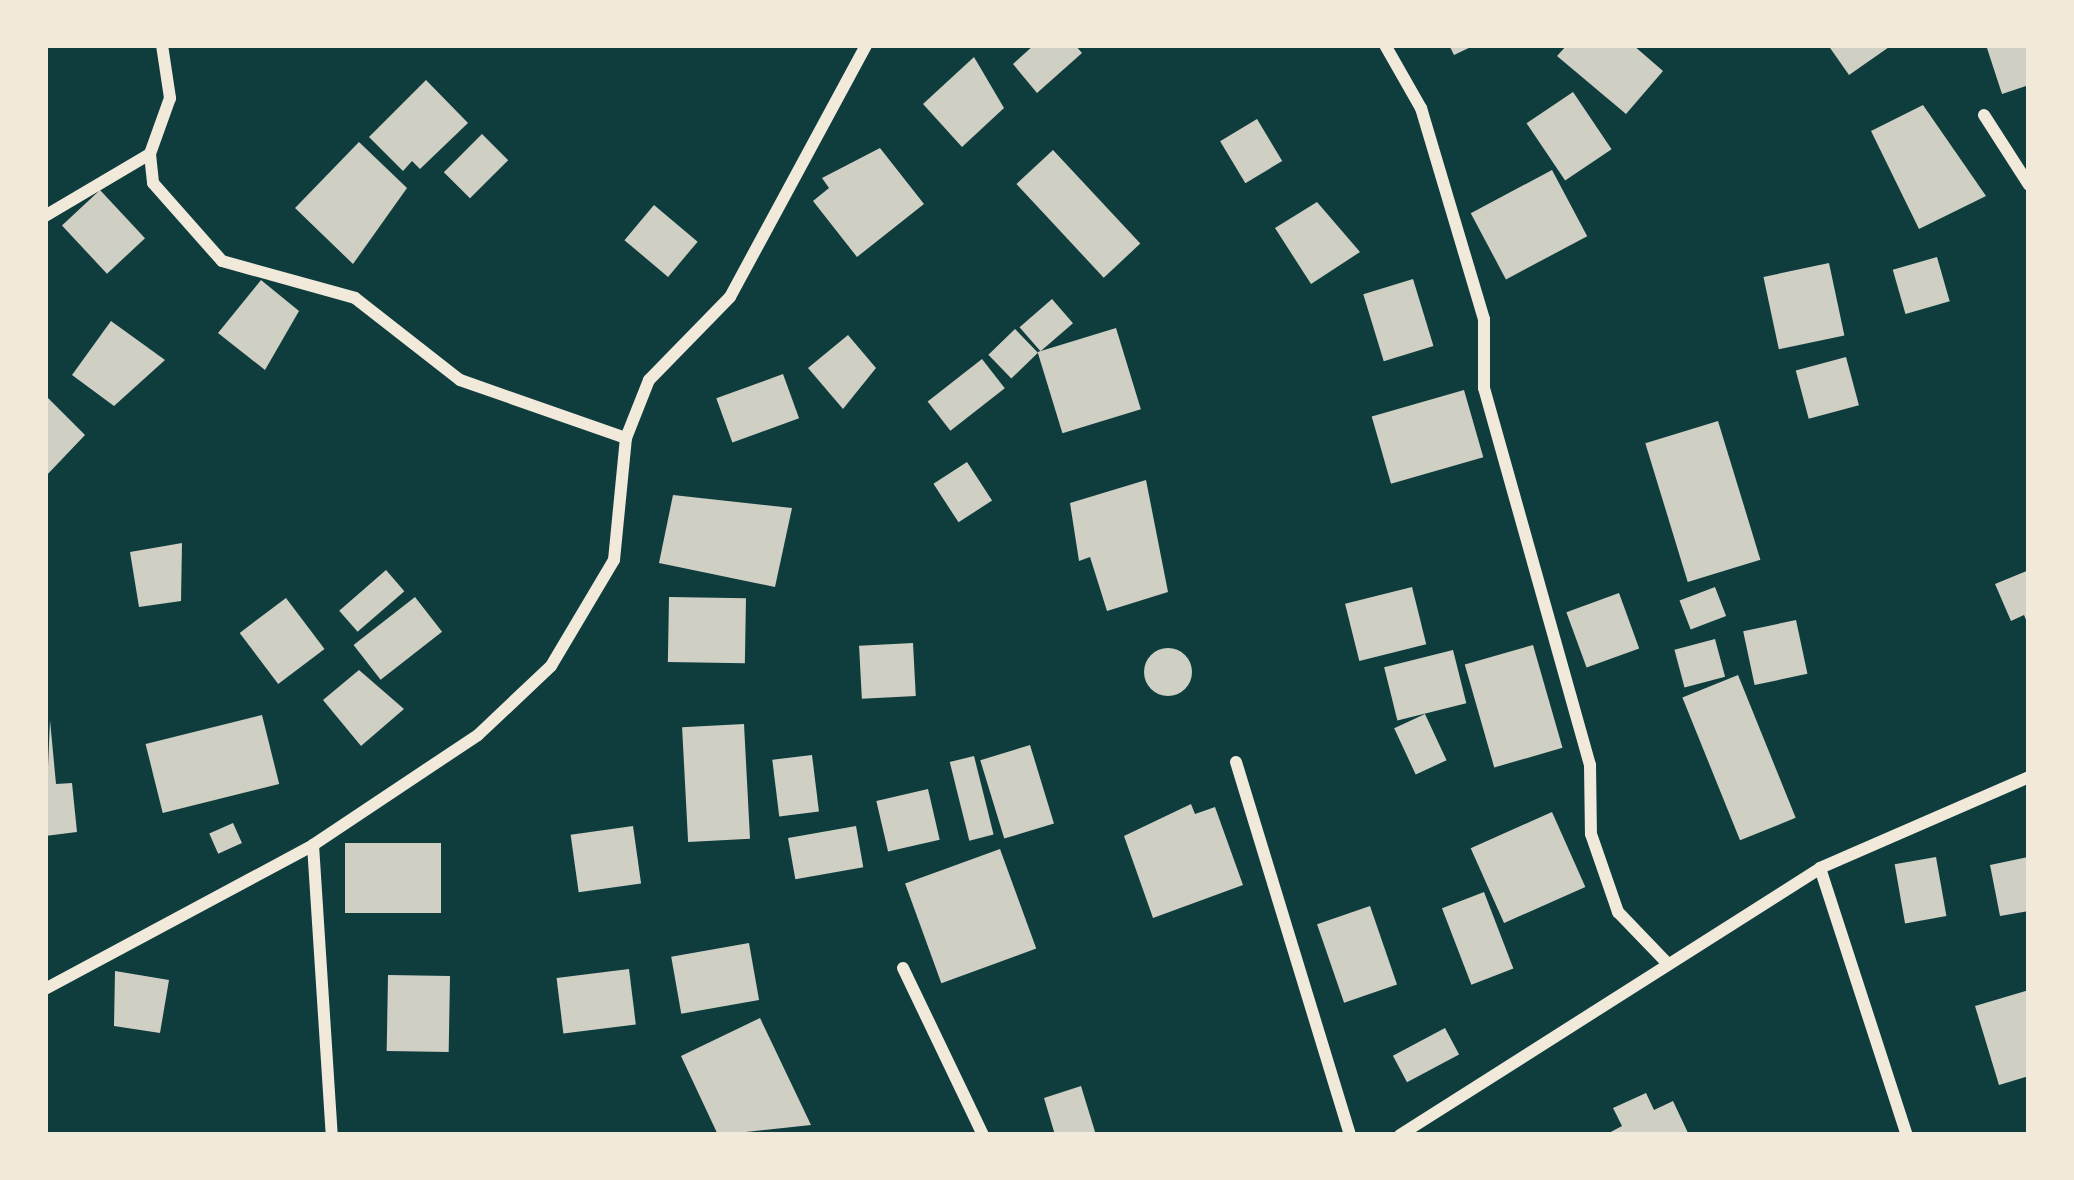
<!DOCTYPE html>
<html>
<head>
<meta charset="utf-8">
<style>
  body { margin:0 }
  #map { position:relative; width:2074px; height:1180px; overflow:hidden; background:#0f3d3e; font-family:"Varela Round",sans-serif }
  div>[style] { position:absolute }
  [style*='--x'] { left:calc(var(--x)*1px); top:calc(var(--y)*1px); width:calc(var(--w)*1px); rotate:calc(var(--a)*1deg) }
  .building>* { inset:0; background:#cfcfc3; transform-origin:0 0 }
  .round { border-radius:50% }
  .minor>* { height:12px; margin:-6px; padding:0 6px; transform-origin:6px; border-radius:6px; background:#f1e9da }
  span { translate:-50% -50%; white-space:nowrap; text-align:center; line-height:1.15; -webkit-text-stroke:10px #f1e9da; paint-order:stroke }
  .frame { position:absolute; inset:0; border:48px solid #f1e9da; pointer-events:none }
</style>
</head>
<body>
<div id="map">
  <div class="building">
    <div style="clip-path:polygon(1034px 45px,1075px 45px,1082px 53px,1037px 93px,1013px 64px)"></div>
    <div style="clip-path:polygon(1449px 45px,1475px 45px,1454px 55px)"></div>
    <div style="clip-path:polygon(1567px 45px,1633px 45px,1663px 71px,1626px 114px,1557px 56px)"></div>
    <div style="clip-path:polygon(1828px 45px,1892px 45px,1849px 75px)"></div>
    <div style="clip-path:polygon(1986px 45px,2029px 45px,2029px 85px,2002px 94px)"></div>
    <div style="clip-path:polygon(974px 57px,1004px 108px,962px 147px,923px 104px)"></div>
    <div style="clip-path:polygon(426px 80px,468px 123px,420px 169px,412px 161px,403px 171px,369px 137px)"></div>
    <div style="left:1573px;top:92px;width:69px;height:56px;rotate:56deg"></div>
    <div style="clip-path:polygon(1923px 105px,1986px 196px,1919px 229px,1871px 131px)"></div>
    <div style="left:1257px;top:119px;width:49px;height:43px;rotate:59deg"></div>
    <div style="left:482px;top:134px;width:37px;height:54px;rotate:45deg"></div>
    <div style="clip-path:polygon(359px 142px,407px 188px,353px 264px,295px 208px)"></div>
    <div style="clip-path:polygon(880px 148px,924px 204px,857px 257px,813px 201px,829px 188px,822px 178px)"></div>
    <div style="left:1053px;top:150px;width:128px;height:50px;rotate:47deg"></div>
    <div style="left:1552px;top:170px;width:75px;height:92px;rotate:62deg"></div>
    <div style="left:100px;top:190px;width:66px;height:52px;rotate:47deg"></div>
    <div style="clip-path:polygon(1317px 202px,1360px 252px,1311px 284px,1275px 228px)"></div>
    <div style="left:654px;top:205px;width:57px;height:46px;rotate:40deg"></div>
    <div style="left:1937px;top:257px;width:46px;height:46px;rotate:74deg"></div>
    <div style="left:1829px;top:263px;width:74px;height:67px;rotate:78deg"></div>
    <div style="left:1413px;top:279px;width:70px;height:52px;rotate:73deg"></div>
    <div style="clip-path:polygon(261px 280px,299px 311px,265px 370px,218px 333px)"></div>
    <div style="left:1052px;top:299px;width:32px;height:43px;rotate:49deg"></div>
    <div style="clip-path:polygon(111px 321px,165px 360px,114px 406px,72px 375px)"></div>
    <div style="left:1116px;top:328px;width:85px;height:82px;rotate:73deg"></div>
    <div style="left:1015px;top:329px;width:33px;height:37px;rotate:46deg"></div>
    <div style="clip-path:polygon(848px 335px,876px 368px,843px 409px,808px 368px)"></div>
    <div style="left:1846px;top:357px;width:50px;height:52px;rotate:75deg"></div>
    <div style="left:982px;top:359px;width:37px;height:69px;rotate:52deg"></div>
    <div style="left:783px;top:374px;width:47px;height:71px;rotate:70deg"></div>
    <div style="left:1464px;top:390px;width:70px;height:96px;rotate:74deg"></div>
    <div style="clip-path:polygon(45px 395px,85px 435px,45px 477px)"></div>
    <div style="left:1718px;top:421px;width:145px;height:76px;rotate:73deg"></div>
    <div style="left:967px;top:462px;width:46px;height:40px;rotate:57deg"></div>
    <div style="clip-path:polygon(1146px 480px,1168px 592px,1107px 611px,1090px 557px,1079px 561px,1070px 503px)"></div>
    <div style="clip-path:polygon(673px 495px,792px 508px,775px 587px,659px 563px)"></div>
    <div style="clip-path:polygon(182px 543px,181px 601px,139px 607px,130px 552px)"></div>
    <div style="left:386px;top:570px;width:28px;height:62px;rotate:49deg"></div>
    <div style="clip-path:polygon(2029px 570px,2029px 627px,2024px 615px,2011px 621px,1995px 584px)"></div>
    <div style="left:1412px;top:587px;width:59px;height:69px;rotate:76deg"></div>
    <div style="left:1715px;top:587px;width:31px;height:38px;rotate:69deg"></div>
    <div style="left:1619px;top:593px;width:59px;height:56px;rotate:70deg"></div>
    <div style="left:415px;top:597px;width:44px;height:78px;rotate:52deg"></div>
    <div style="left:669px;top:597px;width:77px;height:65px;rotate:1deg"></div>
    <div style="left:286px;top:598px;width:64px;height:58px;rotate:53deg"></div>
    <div style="left:1796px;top:620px;width:55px;height:54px;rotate:78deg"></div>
    <div style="left:1715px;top:639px;width:39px;height:42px;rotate:75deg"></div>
    <div style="left:913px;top:643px;width:53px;height:54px;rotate:87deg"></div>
    <div style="left:1533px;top:645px;width:107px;height:71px;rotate:74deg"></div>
    <div class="round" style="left:1144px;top:648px;width:48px;height:48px"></div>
    <div style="left:1453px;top:650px;width:55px;height:71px;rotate:76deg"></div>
    <div style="clip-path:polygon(359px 670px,404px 709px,361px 746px,323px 700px)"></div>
    <div style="left:1738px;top:675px;width:154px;height:60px;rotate:68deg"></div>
    <div style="left:1425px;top:714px;width:51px;height:34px;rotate:65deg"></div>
    <div style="left:262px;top:715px;width:71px;height:120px;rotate:76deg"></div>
    <div style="clip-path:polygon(50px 720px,56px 784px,72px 783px,77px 832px,45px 836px)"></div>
    <div style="left:744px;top:724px;width:115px;height:62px;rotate:87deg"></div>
    <div style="left:1030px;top:745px;width:82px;height:52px;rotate:73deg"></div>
    <div style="left:812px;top:755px;width:57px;height:40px;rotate:83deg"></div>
    <div style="left:974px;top:756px;width:81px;height:25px;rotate:76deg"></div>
    <div style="left:928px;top:789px;width:52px;height:53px;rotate:77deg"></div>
    <div style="clip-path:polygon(1191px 804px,1195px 814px,1215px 807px,1243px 885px,1153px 918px,1124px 836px)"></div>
    <div style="left:1552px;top:812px;width:82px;height:89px;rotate:66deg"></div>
    <div style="left:233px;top:823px;width:22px;height:26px;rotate:66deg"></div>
    <div style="left:633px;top:826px;width:58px;height:63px;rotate:82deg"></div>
    <div style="left:856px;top:826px;width:42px;height:69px;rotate:80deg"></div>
    <div style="left:345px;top:843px;width:96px;height:70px"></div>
    <div style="left:1000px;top:849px;width:106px;height:101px;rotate:70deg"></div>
    <div style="left:1936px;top:857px;width:60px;height:42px;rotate:80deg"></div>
    <div style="clip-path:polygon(2028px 857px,2029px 911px,2000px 916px,1990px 865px)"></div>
    <div style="left:1484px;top:892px;width:82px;height:45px;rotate:69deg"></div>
    <div style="left:1370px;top:906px;width:83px;height:56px;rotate:71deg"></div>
    <div style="left:749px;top:943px;width:58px;height:79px;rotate:80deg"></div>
    <div style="left:629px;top:969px;width:56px;height:73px;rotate:83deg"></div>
    <div style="clip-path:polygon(115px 971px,169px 980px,160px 1033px,114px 1026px)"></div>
    <div style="left:388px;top:975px;width:62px;height:76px;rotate:1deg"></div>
    <div style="clip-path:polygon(2029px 990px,2029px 1076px,1999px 1085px,1975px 1006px)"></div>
    <div style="clip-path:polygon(760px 1018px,811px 1125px,718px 1135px,681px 1056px)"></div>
    <div style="left:1445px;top:1028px;width:30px;height:59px;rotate:62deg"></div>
    <div style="clip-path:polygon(1081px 1086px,1096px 1135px,1055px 1135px,1044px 1098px)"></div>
    <div style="clip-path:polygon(1646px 1093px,1654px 1110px,1673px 1101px,1689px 1135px,1605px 1135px,1622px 1126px,1613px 1108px)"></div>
  </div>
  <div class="minor">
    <div style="--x:162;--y:45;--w:54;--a:81.4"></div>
    <div style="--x:170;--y:98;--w:59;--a:109.7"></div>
    <div style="--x:150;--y:154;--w:29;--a:84"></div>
    <div style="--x:153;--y:183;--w:104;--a:48.5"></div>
    <div style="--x:222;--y:261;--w:138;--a:15.5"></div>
    <div style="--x:355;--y:298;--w:133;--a:38"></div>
    <div style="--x:460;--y:380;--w:176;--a:19.3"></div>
    <div style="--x:1385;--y:45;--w:73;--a:60.3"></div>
    <div style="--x:1421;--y:108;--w:220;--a:73.4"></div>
    <div style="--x:1484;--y:319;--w:69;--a:90"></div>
    <div style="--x:1484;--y:388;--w:392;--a:74.3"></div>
    <div style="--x:1590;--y:765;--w:69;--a:89.2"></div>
    <div style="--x:1591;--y:834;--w:83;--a:70.9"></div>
    <div style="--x:1618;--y:912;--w:72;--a:46.1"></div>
    <div style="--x:1984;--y:115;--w:83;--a:57.3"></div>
    <div style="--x:45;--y:216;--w:122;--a:-30.6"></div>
    <div style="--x:1236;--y:762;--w:390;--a:73"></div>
    <div style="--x:313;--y:845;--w:291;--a:86.3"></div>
    <div style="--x:1820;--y:868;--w:281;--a:72"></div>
    <div style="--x:903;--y:968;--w:185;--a:64.4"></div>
    <div style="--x:45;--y:989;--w:304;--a:-28.2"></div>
    <div style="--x:313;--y:845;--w:198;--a:-33.7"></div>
    <div style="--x:478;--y:735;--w:100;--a:-43.4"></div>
    <div style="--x:551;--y:666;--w:123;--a:-59.3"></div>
    <div style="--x:614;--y:560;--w:123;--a:-84.4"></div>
    <div style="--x:626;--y:438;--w:62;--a:-68.4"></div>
    <div style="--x:649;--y:380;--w:116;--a:-45.7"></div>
    <div style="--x:730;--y:297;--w:286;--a:-61.6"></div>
    <div style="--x:1400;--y:1135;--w:498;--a:-32.4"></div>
    <div style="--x:1820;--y:868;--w:228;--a:-23.5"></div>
  </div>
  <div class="frame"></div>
</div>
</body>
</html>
